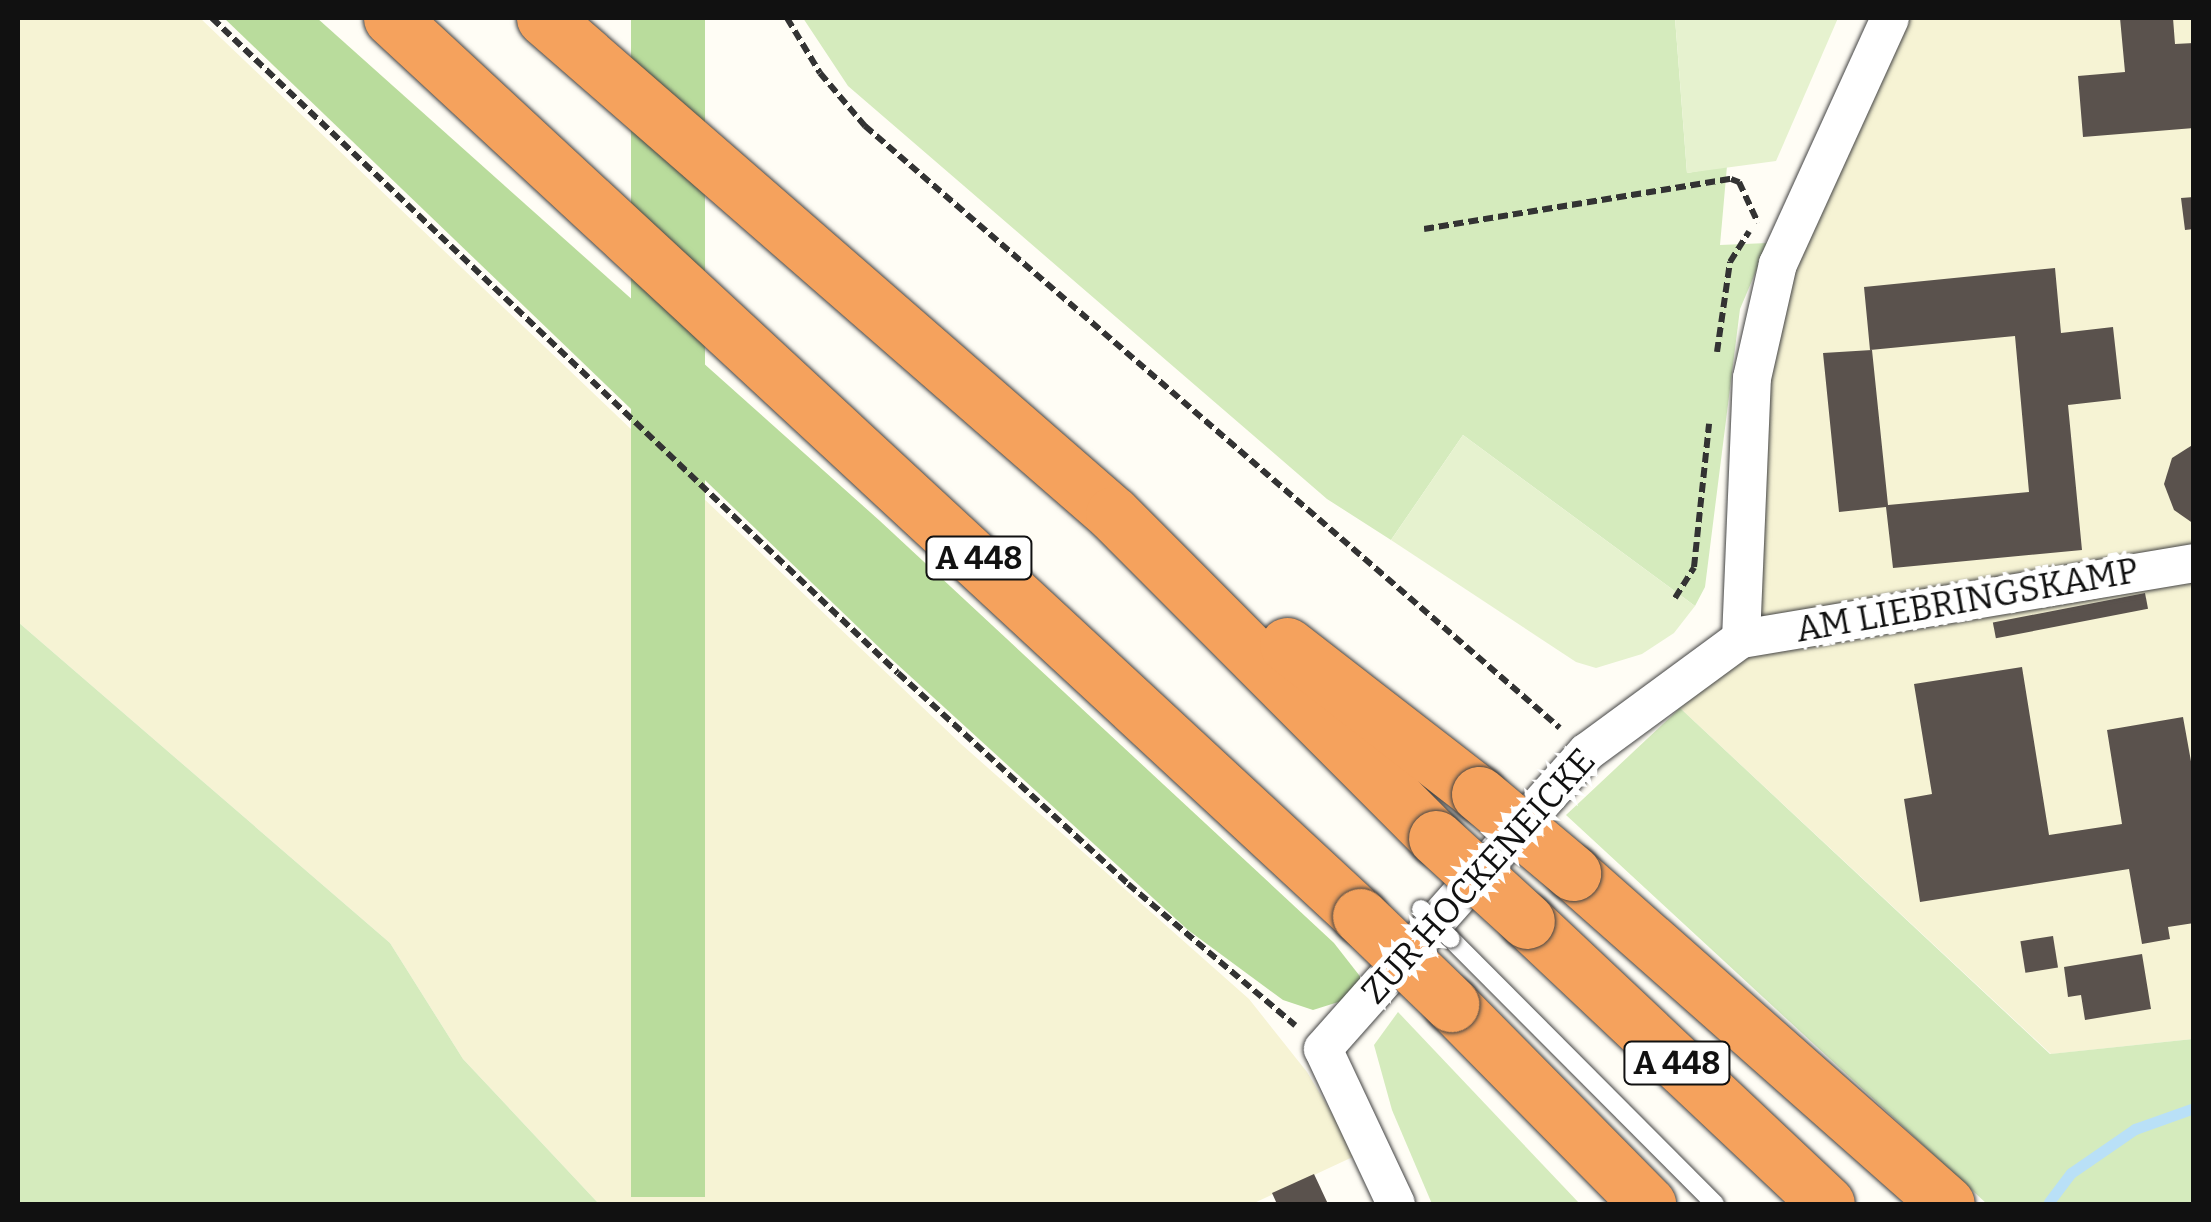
<!DOCTYPE html>
<html>
<head>
<meta charset="utf-8">
<style>
  body { margin:0 }
  #map { position:relative; width:2211px; height:1222px; overflow:hidden; background:#fffdf5; font-family:Bitter,serif }
  div>[style] { position:absolute }
  [style*='--x'] { left:calc(var(--x)*1px); top:calc(var(--y)*1px); width:calc(var(--w)*1px); rotate:calc(var(--a)*1deg) }
  .farmland>* { inset:0; background:#f6f3d4 }
  .green>* { inset:0; background:#d5ebbd }
  .forest>* { inset:0; background:#b9dc9c; transform-origin:0 0 }
  .pitch>* { inset:0; background:#e6f2cf }
  .stream>* { height:11px; margin:-5.5px; padding:0 5.5px; transform-origin:5.5px; border-radius:5.5px; background:#b9e0f7 }
  .building>* { inset:0; background:#5a524d; transform-origin:0 0 }
  .path>* { height:6px; margin-top:-3px; transform-origin:0; background:repeating-linear-gradient(90deg,#333 0 10px,transparent 0 15px) }
  .roads { filter:drop-shadow(0 0 2px #444) drop-shadow(0 0 2px #444) }
  .lane>* { height:18px; margin:-9px; padding:0 9px; transform-origin:9px; border-radius:9px; background:#fff }
  .street>* { height:38px; margin:-19px; padding:0 19px; transform-origin:19px; border-radius:19px; background:#fff }
  .highway>* { height:55px; margin:-27.5px; padding:0 27.5px; transform-origin:27.5px; border-radius:27.5px; background:#f5a25d }
  .bridges { filter:drop-shadow(0 0 2px #444) drop-shadow(0 0 2px #444) }
  .lane-bridge>* { height:18px; margin:-9px; padding:0 9px; transform-origin:9px; border-radius:9px; background:#fff }
  .highway-bridge>* { height:55px; margin:-27.5px; padding:0 27.5px; transform-origin:27.5px; border-radius:27.5px; background:#f5a25d }
  span { translate:-50% -50%; white-space:nowrap; text-align:center; line-height:1.15; -webkit-text-stroke:10px #fff; paint-order:stroke }
  .shield-label span { padding:2px 8px; background:#fff; border:2px solid; border-radius:8px; -webkit-text-stroke-width:0 }
  .shield-label { font-size:32px; color:#111; font-weight:700 }
  .street-label { font-size:35px; color:#111 }
  .frame { position:absolute; inset:0; border:20px solid #111; pointer-events:none }
</style>
</head>
<body>
<div id="map">
  <div class="farmland">
    <div style="clip-path:polygon(18px 18px,200px 18px,961px 744px,1249px 999px,1307px 1072px,1357px 1155px,1252px 1204px,599px 1204px,463px 1059px,390px 943px,18px 622px)"></div>
    <div style="clip-path:polygon(1907px 18px,2193px 18px,2193px 1039px,2051px 1054px,1680px 708px,1741px 657px,1759px 435px,1781px 296px)"></div>
  </div>
  <div class="green">
    <div style="clip-path:polygon(803px 18px,1675px 18px,1687px 173px,1727px 166px,1720px 245px,1768px 243px,1740px 309px,1705px 587px,1695px 606px,1463px 435px,1391px 540px,1327px 499px,848px 86px)"></div>
    <div style="clip-path:polygon(18px 622px,390px 943px,463px 1059px,599px 1204px,18px 1204px)"></div>
    <div style="clip-path:polygon(1680px 708px,2050px 1054px,2193px 1039px,2193px 1204px,1987px 1204px,1566px 815px)"></div>
    <div style="clip-path:polygon(1398px 1012px,1580px 1204px,1432px 1204px,1392px 1110px,1374px 1045px)"></div>
  </div>
  <div class="forest">
    <div style="clip-path:polygon(224px 18px,317px 18px,880px 521px,1334px 943px,1366px 984px,1351px 998px,1313px 1010px,1283px 1000px,1188px 930px,887px 655px)"></div>
    <div style="left:631px;top:18px;width:74px;height:1179px"></div>
  </div>
  <div class="pitch">
    <div style="clip-path:polygon(1675px 18px,1838px 18px,1776px 161px,1687px 173px)"></div>
    <div style="clip-path:polygon(1463px 435px,1695px 606px,1674px 633px,1642px 654px,1596px 668px,1576px 662px,1391px 540px)"></div>
  </div>
  <div class="stream">
    <div style="--x:2049;--y:1202;--w:36;--a:-53"></div>
    <div style="--x:2071;--y:1173;--w:78;--a:-34.5"></div>
    <div style="--x:2135;--y:1129;--w:63;--a:-19.6"></div>
  </div>
  <div class="building">
    <div style="clip-path:polygon(2120px 18px,2173px 18px,2175px 44px,2194px 43px,2194px 128px,2083px 137px,2078px 76px,2125px 72px)"></div>
    <div style="clip-path:polygon(2194px 197px,2194px 229px,2185px 230px,2181px 198px)"></div>
    <div style="clip-path:polygon(2055px 268px,2061px 333px,2113px 327px,2121px 399px,2068px 405px,2082px 550px,1893px 568px,1886px 507px,1839px 512px,1823px 353px,1872px 350px,1888px 505px,2029px 492px,2015px 336px,1870px 350px,1864px 287px)"></div>
    <div style="clip-path:polygon(2194px 444px,2194px 524px,2174px 510px,2164px 484px,2172px 458px)"></div>
    <div style="left:2145px;top:593px;width:16px;height:155px;rotate:79deg"></div>
    <div style="clip-path:polygon(2022px 667px,2049px 835px,2122px 824px,2107px 730px,2183px 717px,2194px 778px,2194px 923px,2168px 927px,2170px 939px,2142px 944px,2129px 869px,1920px 902px,1904px 799px,1932px 794px,1914px 684px)"></div>
    <div style="left:2053px;top:936px;width:32px;height:33px;rotate:81deg"></div>
    <div style="clip-path:polygon(2142px 954px,2151px 1009px,2085px 1020px,2081px 995px,2068px 997px,2064px 967px)"></div>
    <div style="clip-path:polygon(1314px 1174px,1328px 1204px,1277px 1204px,1272px 1193px)"></div>
  </div>
  <div class="path">
    <div style="--x:212;--y:18;--w:948;--a:43.68"></div>
    <div style="--x:898;--y:673;--w:312;--a:42.5"></div>
    <div style="--x:1128;--y:884;--w:219;--a:40.2"></div>
    <div style="--x:787;--y:18;--w:64;--a:59"></div>
    <div style="--x:820;--y:73;--w:70;--a:49.7"></div>
    <div style="--x:865;--y:126;--w:919;--a:40.9"></div>
    <div style="--x:1424;--y:229;--w:311;--a:-9.3"></div>
    <div style="--x:1731;--y:179;--w:9;--a:21"></div>
    <div style="--x:1739;--y:182;--w:45;--a:65.1"></div>
    <div style="--x:1717;--y:352;--w:91;--a:-81.8"></div>
    <div style="--x:1730;--y:262;--w:36;--a:-58"></div>
    <div style="--x:1675;--y:598;--w:36;--a:-58"></div>
    <div style="--x:1694;--y:567;--w:144;--a:-84"></div>
  </div>
  <div class="roads">
    <div class="lane">
      <div style="--x:1451;--y:939;--w:374;--a:45.1"></div>
    </div>
    <div class="street">
      <div style="--x:1741;--y:639;--w:261;--a:-87.6"></div>
      <div style="--x:1752;--y:378;--w:117;--a:-77.2"></div>
      <div style="--x:1778;--y:264;--w:270;--a:-65.5"></div>
      <div style="--x:1396;--y:1204;--w:171;--a:-115.2"></div>
      <div style="--x:1323;--y:1049;--w:397;--a:-48.4"></div>
      <div style="--x:1587;--y:752;--w:191;--a:-36.3"></div>
      <div style="--x:1741;--y:639;--w:459;--a:-9.5"></div>
    </div>
    <div class="highway">
      <div style="--x:391;--y:18;--w:1321;--a:42.82"></div>
      <div style="--x:544;--y:18;--w:755;--a:41.08"></div>
      <div style="--x:1113;--y:514;--w:457;--a:45.1"></div>
      <div style="--x:1287;--y:645;--w:243;--a:37.8"></div>
      <div style="--x:1573;--y:873;--w:499;--a:41.5"></div>
      <div style="--x:1527;--y:921;--w:412;--a:43.3"></div>
      <div style="--x:1451;--y:1004;--w:281;--a:45.4"></div>
    </div>
  </div>
  <div class="bridges">
    <div class="lane-bridge">
      <div style="--x:1421;--y:909;--w:42;--a:45"></div>
    </div>
    <div class="highway-bridge">
      <div style="--x:1479;--y:794;--w:123;--a:40"></div>
      <div style="--x:1436;--y:838;--w:123;--a:42.4"></div>
      <div style="--x:1360;--y:916;--w:127;--a:44"></div>
    </div>
  </div>
  <div class="shield-label">
    <span style="left:979px;top:558px">A 448</span>
    <span style="left:1677px;top:1063px">A 448</span>
  </div>
  <div class="street-label">
    <span style="left:1967px;top:600px;rotate:-10deg">AM LIEBRINGSKAMP</span>
    <span style="left:1478px;top:876px;rotate:-48deg">ZUR HOCKENEICKE</span>
  </div>
  <div class="frame"></div>
</div>
</body>
</html>
